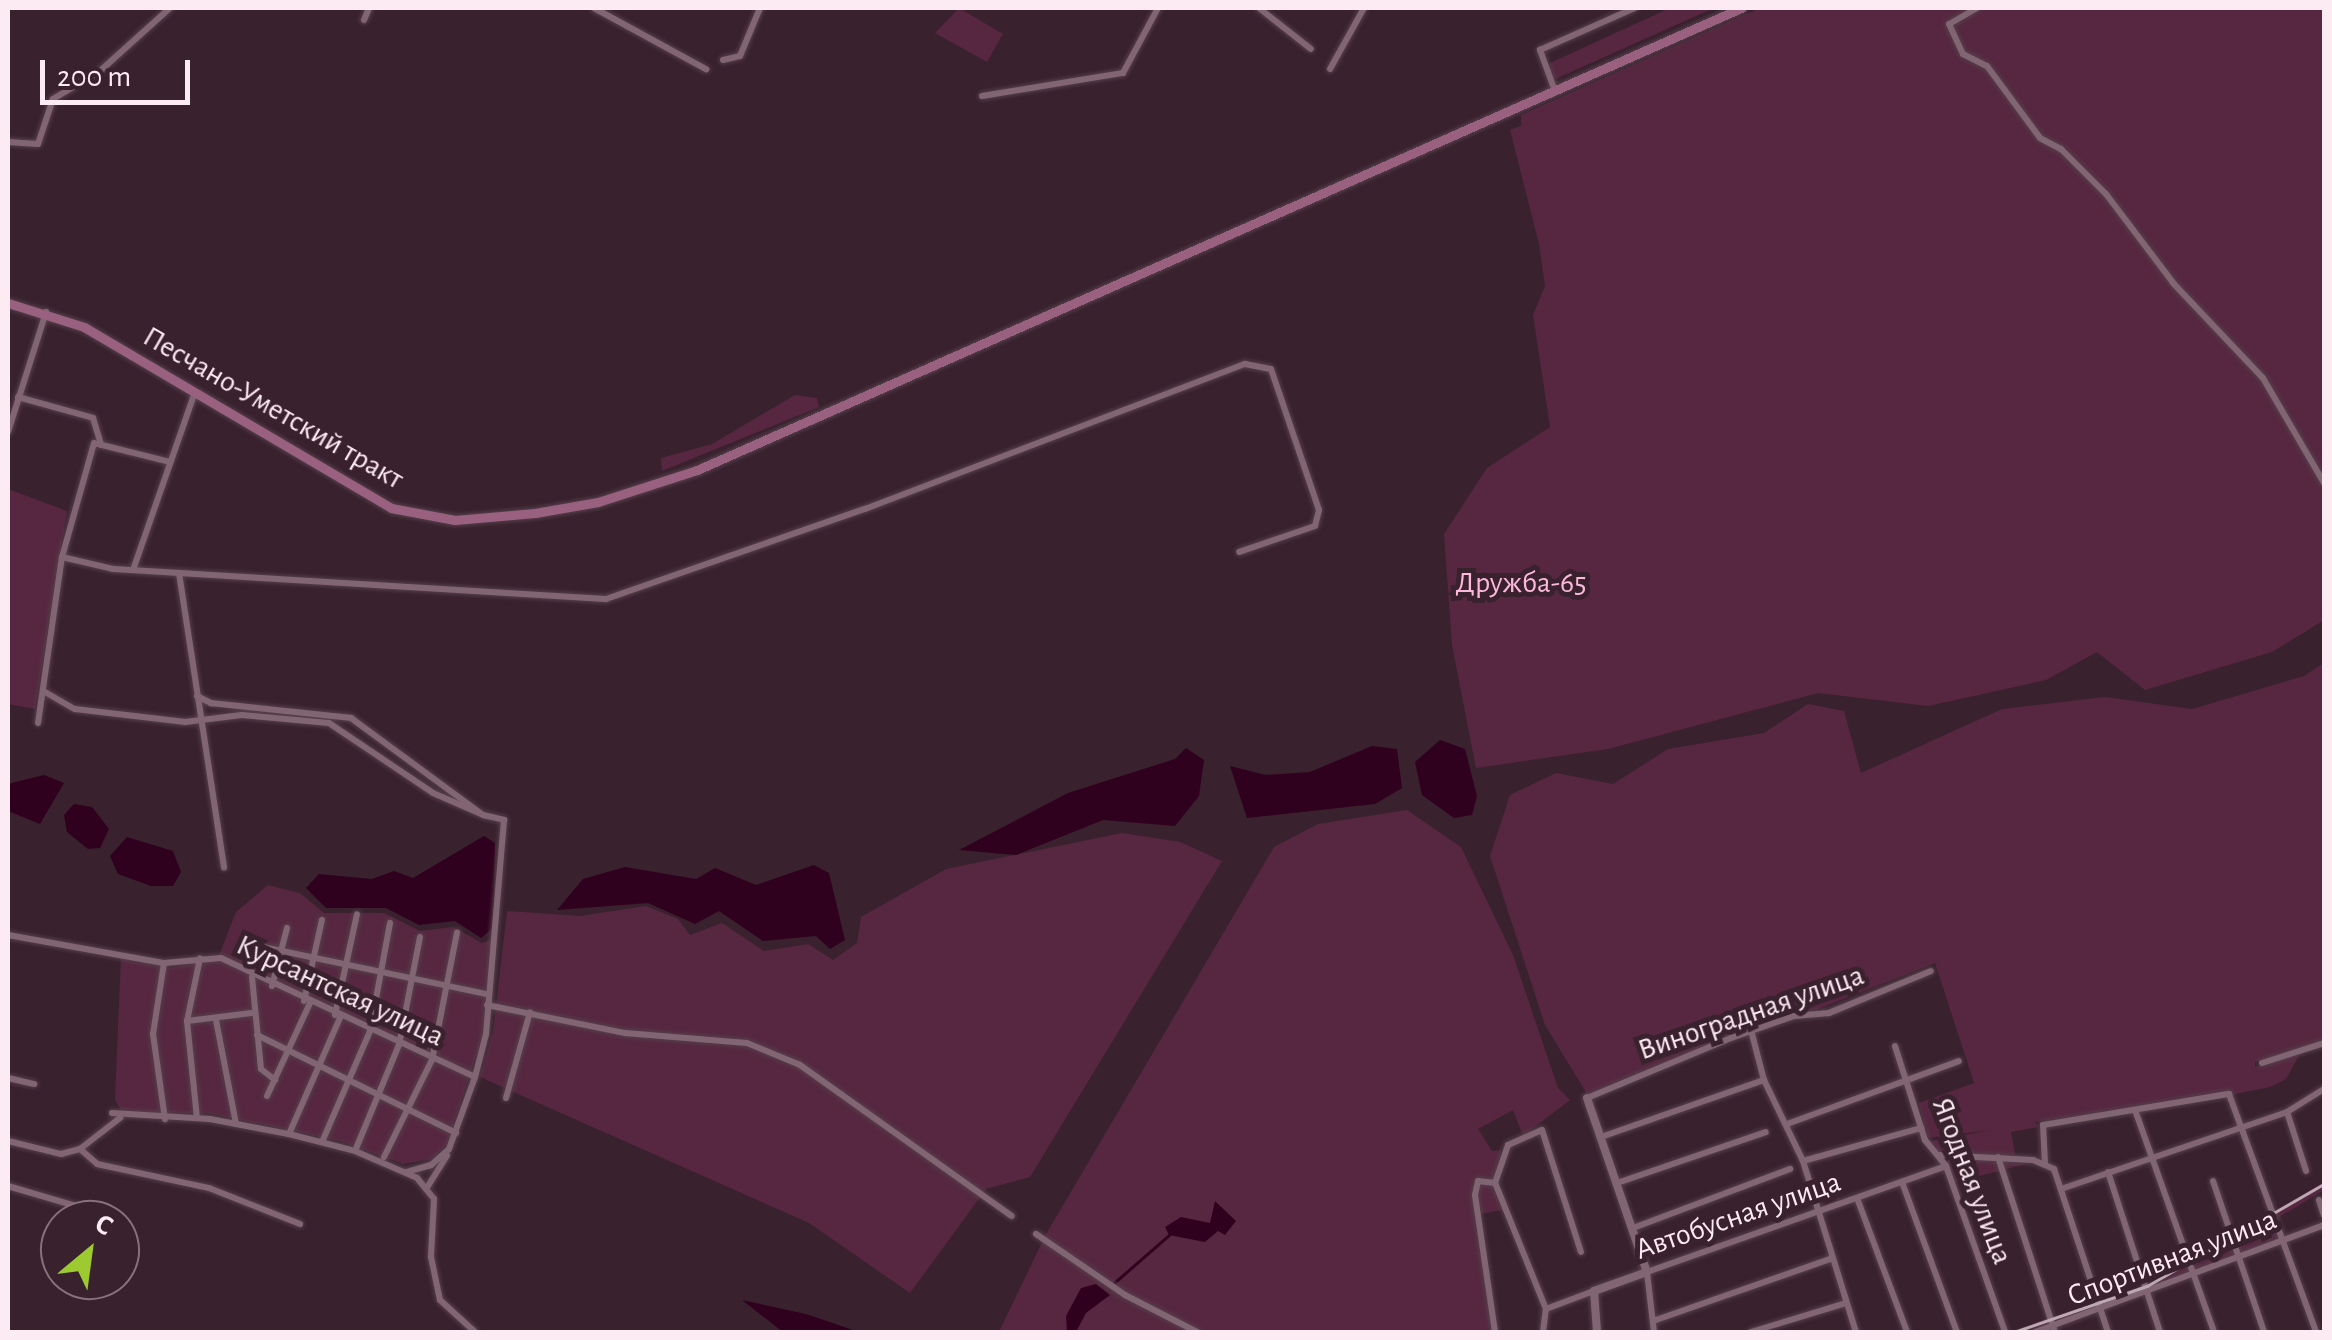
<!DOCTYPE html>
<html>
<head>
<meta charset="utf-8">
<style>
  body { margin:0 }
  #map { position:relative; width:2332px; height:1340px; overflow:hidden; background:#39212e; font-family:"Alegreya Sans",sans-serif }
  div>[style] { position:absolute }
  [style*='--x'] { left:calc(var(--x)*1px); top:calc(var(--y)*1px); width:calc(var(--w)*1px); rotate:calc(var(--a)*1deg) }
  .green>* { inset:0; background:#572741 }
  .water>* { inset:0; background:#30011e }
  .stream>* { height:2.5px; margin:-1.25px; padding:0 1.25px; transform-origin:1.25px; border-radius:1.25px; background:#30011e }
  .roads { filter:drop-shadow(0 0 2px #55404b) drop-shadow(0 0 2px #55404b) }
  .minor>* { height:6px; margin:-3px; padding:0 3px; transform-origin:3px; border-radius:3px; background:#826573 }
  .tertiary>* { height:8px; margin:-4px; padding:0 4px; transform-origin:4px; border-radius:4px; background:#826573 }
  .secondary>* { height:9px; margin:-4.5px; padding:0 4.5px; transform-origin:4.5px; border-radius:4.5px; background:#99607f }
  .tram>* { height:2.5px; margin:-1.25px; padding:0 1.25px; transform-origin:1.25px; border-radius:1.25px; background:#bca9b2 }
  span { translate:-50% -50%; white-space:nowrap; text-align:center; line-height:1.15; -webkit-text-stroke:10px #39212e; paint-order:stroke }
  .street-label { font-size:30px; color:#fcebf2 }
  .park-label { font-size:30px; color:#fcb7d9 }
  .frame { position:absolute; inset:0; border:10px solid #fcebf2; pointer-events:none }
  .north { position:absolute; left:40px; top:1200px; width:100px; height:100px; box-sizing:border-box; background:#39212e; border:2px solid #87727c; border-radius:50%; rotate:29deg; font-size:28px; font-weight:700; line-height:40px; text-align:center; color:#fcebf2 }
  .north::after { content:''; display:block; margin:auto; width:35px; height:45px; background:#9dca31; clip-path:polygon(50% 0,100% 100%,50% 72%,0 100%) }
  .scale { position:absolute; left:40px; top:60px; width:150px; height:45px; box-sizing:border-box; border:5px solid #fcebf2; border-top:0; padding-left:12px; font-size:30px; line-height:35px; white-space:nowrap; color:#fcebf2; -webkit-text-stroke:8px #39212e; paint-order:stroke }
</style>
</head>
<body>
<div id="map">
  <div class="green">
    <div style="clip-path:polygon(959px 8px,1003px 34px,987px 62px,935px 33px)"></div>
    <div style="clip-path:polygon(1670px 8px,1714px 8px,1553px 80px,1548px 64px)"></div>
    <div style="clip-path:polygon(1760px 8px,2324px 8px,2324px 620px,2272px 652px,2145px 690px,2097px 652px,2046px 680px,1928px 706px,1818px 693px,1608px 749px,1476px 768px,1452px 645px,1444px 534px,1487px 468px,1550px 427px,1533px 315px,1545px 286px,1539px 244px,1510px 130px,1521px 126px,1521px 115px)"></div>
    <div style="clip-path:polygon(795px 395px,817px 398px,819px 407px,662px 471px,661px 458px,712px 444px)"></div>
    <div style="clip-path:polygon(8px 489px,67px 511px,35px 709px,8px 704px)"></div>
    <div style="clip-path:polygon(2324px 663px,2324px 1040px,2255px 1062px,2255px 1067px,2301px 1052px,2286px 1079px,2270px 1087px,2141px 1113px,2132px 1108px,2035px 1122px,2038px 1127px,2011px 1132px,2015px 1154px,2026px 1164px,1956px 1182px,1930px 1141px,1991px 1130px,1928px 1138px,1919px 1103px,1974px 1083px,1935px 963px,1815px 1010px,1786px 1012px,1587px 1094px,1545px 1025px,1490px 856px,1510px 795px,1556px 773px,1613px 784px,1668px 749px,1764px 733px,1808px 704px,1844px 711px,1861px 773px,2002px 709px,2105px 697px,2192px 709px,2304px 676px)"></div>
    <div style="clip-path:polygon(1407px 810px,1461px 847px,1513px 955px,1558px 1088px,1570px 1100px,1523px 1136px,1513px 1110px,1478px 1129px,1492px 1151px,1502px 1150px,1493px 1180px,1474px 1182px,1477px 1203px,1481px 1183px,1492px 1184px,1507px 1209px,1479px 1214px,1494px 1332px,999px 1332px,1045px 1236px,1274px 847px,1318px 824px)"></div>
    <div style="clip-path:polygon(1122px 833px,1180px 842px,1222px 861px,1030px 1177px,986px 1189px,910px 1293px,809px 1223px,480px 1077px,493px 1032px,507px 911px,580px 916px,646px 906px,678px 919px,690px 935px,722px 923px,764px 951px,808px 944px,833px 960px,857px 943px,861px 917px,946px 869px)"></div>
    <div style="clip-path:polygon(268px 885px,300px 893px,324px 913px,384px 913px,420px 931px,453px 927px,482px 943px,494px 938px,483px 1034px,447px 1144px,432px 1159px,403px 1164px,340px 1141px,208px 1113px,123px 1113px,115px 1100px,121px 958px,171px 968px,218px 958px,236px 912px)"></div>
    <div style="clip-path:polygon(2324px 1182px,2324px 1190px,2276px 1219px,2282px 1239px,2149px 1293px,2032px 1332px,2009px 1332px,2149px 1284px)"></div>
  </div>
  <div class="water">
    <div style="clip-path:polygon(1440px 740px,1465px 749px,1477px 796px,1472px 815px,1454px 818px,1422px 795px,1415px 762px)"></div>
    <div style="clip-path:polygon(1372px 746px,1397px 749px,1402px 788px,1375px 804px,1247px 818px,1230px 766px,1266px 775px,1310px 772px)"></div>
    <div style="clip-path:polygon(1186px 748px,1204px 760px,1199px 796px,1175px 826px,1103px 820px,1016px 855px,959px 850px,1068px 793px,1175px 759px)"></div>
    <div style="clip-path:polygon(44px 775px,64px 783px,40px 824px,8px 811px,8px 784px)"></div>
    <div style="clip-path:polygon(74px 804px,92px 807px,109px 829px,100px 848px,88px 849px,67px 832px,64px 815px)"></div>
    <div style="clip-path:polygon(484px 836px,495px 843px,493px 928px,481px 938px,455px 921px,419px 925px,386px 908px,326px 908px,306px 888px,319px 874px,372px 879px,394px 871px,413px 878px)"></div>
    <div style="clip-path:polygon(127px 837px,173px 851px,181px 872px,173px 886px,151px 886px,118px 874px,110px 856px)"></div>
    <div style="clip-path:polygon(814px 865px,829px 873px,845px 940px,830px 949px,816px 936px,763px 941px,719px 911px,695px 924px,648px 903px,557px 910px,583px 879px,625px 867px,696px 879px,715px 868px,756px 885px)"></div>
    <div style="clip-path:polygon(1215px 1201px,1236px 1221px,1225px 1235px,1218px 1231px,1205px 1242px,1169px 1235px,1165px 1227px,1181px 1217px,1210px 1223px)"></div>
    <div style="clip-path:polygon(1096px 1284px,1110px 1295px,1086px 1313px,1076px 1332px,1067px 1332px,1066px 1316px,1081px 1288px)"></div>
    <div style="clip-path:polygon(742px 1300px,806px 1314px,859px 1332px,783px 1332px)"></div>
  </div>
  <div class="stream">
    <div style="--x:1114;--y:1283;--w:73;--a:-41.1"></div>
  </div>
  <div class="roads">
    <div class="minor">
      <div style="--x:594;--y:8;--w:128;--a:28.6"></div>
      <div style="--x:1259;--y:8;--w:66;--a:38.3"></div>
      <div style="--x:1977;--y:8;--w:32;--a:150"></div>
      <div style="--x:1949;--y:24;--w:33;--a:65"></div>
      <div style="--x:1963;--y:54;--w:27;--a:27"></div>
      <div style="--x:1987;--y:66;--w:89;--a:53.6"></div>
      <div style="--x:2040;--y:138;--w:24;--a:28"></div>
      <div style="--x:2061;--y:149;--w:64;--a:45"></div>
      <div style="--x:2106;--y:194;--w:113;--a:52.9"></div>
      <div style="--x:2174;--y:284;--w:129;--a:46.6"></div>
      <div style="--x:2263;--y:378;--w:121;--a:59.8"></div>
      <div style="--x:364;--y:20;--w:13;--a:-67"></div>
      <div style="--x:723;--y:60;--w:17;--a:-13"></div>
      <div style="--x:740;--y:56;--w:52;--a:-67.4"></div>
      <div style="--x:1330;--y:69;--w:70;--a:-60.9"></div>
      <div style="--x:1555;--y:91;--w:44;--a:-110.1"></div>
      <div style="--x:1540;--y:50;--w:104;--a:-23.9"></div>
      <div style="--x:982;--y:96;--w:143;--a:-9.3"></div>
      <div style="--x:1123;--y:73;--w:74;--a:-61.7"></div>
      <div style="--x:8;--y:142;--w:30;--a:4"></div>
      <div style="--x:38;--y:144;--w:47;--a:-71.6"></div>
      <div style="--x:53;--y:99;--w:55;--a:-30.8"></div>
      <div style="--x:100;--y:71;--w:94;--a:-42"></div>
      <div style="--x:18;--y:397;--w:78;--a:15.6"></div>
      <div style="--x:93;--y:418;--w:28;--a:73"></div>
      <div style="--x:8;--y:432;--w:126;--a:-72.4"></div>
      <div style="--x:62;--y:557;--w:118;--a:-74.3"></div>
      <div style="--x:94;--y:443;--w:78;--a:14"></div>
      <div style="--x:133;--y:570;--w:188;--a:-70.8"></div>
      <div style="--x:179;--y:573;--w:298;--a:81.3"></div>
      <div style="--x:45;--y:692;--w:34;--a:30"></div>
      <div style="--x:75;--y:709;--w:111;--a:6.7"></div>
      <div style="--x:185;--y:722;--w:57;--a:-7"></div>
      <div style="--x:242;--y:715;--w:87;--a:5.3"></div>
      <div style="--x:329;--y:723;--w:125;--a:33.9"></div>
      <div style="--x:433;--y:793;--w:52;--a:23.6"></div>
      <div style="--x:197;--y:696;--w:16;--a:27"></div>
      <div style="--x:211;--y:703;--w:141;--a:6.1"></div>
      <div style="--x:351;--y:718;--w:164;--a:36.3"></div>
      <div style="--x:483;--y:815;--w:22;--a:13"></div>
      <div style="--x:504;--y:820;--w:215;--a:94.8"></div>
      <div style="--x:486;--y:1034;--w:44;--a:104.3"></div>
      <div style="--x:475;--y:1077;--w:77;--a:109.9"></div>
      <div style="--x:449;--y:1149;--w:24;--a:138"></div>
      <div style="--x:431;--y:1165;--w:26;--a:164"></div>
      <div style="--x:38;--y:723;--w:168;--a:-81.8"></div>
      <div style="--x:62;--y:557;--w:52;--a:13.2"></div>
      <div style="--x:113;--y:569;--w:494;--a:3.5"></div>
      <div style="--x:606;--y:599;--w:274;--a:-19.2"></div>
      <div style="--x:865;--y:509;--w:407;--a:-20.9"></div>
      <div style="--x:1245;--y:364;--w:26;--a:11"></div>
      <div style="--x:1271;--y:369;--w:149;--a:71.2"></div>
      <div style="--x:1319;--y:510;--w:16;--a:104"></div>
      <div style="--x:1315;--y:526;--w:80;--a:161.1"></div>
      <div style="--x:8;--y:935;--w:158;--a:10.2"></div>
      <div style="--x:164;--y:963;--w:57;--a:-5"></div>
      <div style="--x:221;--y:958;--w:280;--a:25.1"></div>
      <div style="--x:244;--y:943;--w:247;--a:11.9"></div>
      <div style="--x:164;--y:963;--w:72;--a:98.8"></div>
      <div style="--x:153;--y:1034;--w:86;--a:82"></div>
      <div style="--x:252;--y:977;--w:92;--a:84.4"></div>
      <div style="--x:261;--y:1069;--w:18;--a:38"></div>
      <div style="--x:272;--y:986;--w:60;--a:-75.5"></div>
      <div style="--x:304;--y:1001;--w:83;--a:-77.5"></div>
      <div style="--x:487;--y:1005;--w:141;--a:11.5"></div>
      <div style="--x:625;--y:1033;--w:122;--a:4.7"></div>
      <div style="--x:747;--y:1043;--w:57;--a:22.5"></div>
      <div style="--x:800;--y:1065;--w:260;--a:35.5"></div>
      <div style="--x:335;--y:1015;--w:103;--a:-77.7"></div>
      <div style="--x:216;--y:1020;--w:106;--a:79.1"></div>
      <div style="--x:187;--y:1021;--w:65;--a:-7"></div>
      <div style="--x:1752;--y:1034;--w:48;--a:75.4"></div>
      <div style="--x:1764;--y:1080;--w:90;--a:64.3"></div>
      <div style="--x:1803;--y:1161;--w:179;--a:72.8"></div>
      <div style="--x:257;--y:1035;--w:222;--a:26.2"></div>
      <div style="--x:1895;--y:1046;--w:99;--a:72.3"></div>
      <div style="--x:1925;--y:1140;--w:33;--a:51"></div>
      <div style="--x:1946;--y:1166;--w:176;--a:70.4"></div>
      <div style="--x:2262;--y:1063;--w:65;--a:-17.9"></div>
      <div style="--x:8;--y:1078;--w:27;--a:13"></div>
      <div style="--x:267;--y:1096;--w:102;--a:-65.2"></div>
      <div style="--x:506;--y:1098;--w:89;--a:-74.4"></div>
      <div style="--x:1587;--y:1098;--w:156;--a:-22.6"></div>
      <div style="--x:1731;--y:1038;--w:67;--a:-19.2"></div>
      <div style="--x:1794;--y:1016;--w:35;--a:-5"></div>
      <div style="--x:1829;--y:1013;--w:110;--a:-22.4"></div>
      <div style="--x:2135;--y:1110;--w:236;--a:70.4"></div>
      <div style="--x:2287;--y:1112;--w:62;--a:72.1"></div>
      <div style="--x:112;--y:1113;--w:98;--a:3.5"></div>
      <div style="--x:210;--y:1119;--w:80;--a:10.8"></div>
      <div style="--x:289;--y:1134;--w:68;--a:14.4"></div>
      <div style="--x:355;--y:1151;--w:68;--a:23.5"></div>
      <div style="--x:417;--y:1178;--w:27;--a:51"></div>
      <div style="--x:434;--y:1199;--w:58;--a:93"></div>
      <div style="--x:431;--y:1257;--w:44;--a:78.2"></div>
      <div style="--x:440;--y:1300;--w:47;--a:42.4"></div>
      <div style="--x:197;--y:1118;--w:98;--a:-95.9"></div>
      <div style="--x:187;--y:1021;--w:64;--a:-78.3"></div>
      <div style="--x:1787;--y:1124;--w:183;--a:-20.1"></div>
      <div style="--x:289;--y:1134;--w:127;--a:-66.3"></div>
      <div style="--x:1601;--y:1137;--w:173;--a:-19.3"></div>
      <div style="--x:8;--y:1141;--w:55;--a:13.8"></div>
      <div style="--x:61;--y:1154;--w:20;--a:-15"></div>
      <div style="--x:80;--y:1149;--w:51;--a:-37.8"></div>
      <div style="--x:322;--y:1142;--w:121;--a:-66.6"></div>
      <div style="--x:370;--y:1031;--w:110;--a:-79.5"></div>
      <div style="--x:80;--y:1149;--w:23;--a:41"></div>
      <div style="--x:97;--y:1164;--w:115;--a:12.1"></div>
      <div style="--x:209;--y:1188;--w:98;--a:21.6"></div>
      <div style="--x:355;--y:1151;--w:115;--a:-67.5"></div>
      <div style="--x:399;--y:1045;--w:110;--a:-79"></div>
      <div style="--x:1938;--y:1155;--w:95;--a:3"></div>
      <div style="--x:2033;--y:1160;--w:23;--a:23"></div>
      <div style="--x:2054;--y:1169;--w:172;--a:71.7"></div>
      <div style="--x:384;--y:1157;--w:108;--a:-63.7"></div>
      <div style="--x:432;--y:1060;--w:130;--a:-78.9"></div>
      <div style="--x:1998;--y:1157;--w:184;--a:72"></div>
      <div style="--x:1803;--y:1161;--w:123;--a:-15.6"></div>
      <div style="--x:2045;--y:1163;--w:38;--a:-93"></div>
      <div style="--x:2043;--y:1125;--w:189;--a:-9.5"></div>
      <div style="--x:2229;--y:1094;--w:253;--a:69.9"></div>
      <div style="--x:2108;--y:1172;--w:168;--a:72"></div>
      <div style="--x:2213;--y:1181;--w:159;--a:71.3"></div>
      <div style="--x:1620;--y:1182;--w:154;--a:-18.9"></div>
      <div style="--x:1902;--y:1182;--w:160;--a:69.9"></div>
      <div style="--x:1495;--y:1183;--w:17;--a:-173"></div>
      <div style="--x:1478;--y:1181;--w:14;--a:102"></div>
      <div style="--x:1475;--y:1195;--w:138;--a:81.7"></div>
      <div style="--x:8;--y:1186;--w:109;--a:16.4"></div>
      <div style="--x:428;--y:1186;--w:36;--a:-58"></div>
      <div style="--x:2061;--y:1189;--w:239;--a:-18.8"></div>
      <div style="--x:2287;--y:1112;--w:44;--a:-31.9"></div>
      <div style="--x:1857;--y:1198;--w:143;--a:69.5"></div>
      <div style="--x:2319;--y:1200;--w:16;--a:72"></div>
      <div style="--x:1633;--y:1228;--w:168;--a:-20.6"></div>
      <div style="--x:1036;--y:1234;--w:108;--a:34.4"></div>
      <div style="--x:1125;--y:1295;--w:81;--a:27.2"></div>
      <div style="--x:1546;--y:1309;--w:51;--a:-20.6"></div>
      <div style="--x:1653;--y:1321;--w:188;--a:-19.3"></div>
      <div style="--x:1543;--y:1332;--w:23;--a:-83"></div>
      <div style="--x:1546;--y:1309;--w:136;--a:-112"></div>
      <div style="--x:1495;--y:1183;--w:40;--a:-71.1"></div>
      <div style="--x:1508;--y:1145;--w:37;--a:-24"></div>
      <div style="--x:1542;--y:1130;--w:128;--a:72.3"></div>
      <div style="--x:1654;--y:1332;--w:60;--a:-96.7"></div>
      <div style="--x:1647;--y:1272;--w:317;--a:-19.5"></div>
      <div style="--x:1751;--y:1332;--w:99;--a:-17"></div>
      <div style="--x:2035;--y:1332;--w:308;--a:-20.3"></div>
    </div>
    <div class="tertiary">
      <div style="--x:1587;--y:1098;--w:184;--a:71"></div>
      <div style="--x:1647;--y:1272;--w:56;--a:160.3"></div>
      <div style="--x:1594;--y:1291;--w:41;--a:85.8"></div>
    </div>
    <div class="secondary">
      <div style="--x:8;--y:303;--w:80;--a:17.5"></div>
      <div style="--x:84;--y:327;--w:356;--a:30.5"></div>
      <div style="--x:391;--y:508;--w:65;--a:10.6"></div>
      <div style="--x:455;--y:520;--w:80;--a:-5"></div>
      <div style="--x:535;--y:513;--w:64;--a:-9.9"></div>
      <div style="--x:598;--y:502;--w:104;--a:-17.9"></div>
      <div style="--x:697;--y:470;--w:1142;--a:-23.87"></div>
    </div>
  </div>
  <div class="tram">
    <div style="--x:2014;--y:1332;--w:141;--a:-19.1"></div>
    <div style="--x:2147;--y:1286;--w:204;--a:-30"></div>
  </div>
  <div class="street-label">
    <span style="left:273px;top:408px;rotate:30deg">Песчано-Уметский тракт</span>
    <span style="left:340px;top:991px;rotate:25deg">Курсантская улица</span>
    <span style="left:1751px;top:1013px;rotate:-19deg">Виноградная улица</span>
    <span style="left:1972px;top:1181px;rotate:69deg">Ягодная улица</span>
    <span style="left:1738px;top:1216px;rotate:-19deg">Автобусная улица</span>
    <span style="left:2172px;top:1258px;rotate:-21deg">Спортивная улица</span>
  </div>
  <div class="park-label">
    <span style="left:1521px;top:583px">Дружба-65</span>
  </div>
  <div class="frame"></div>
  <div class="north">С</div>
  <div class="scale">200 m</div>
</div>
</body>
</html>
